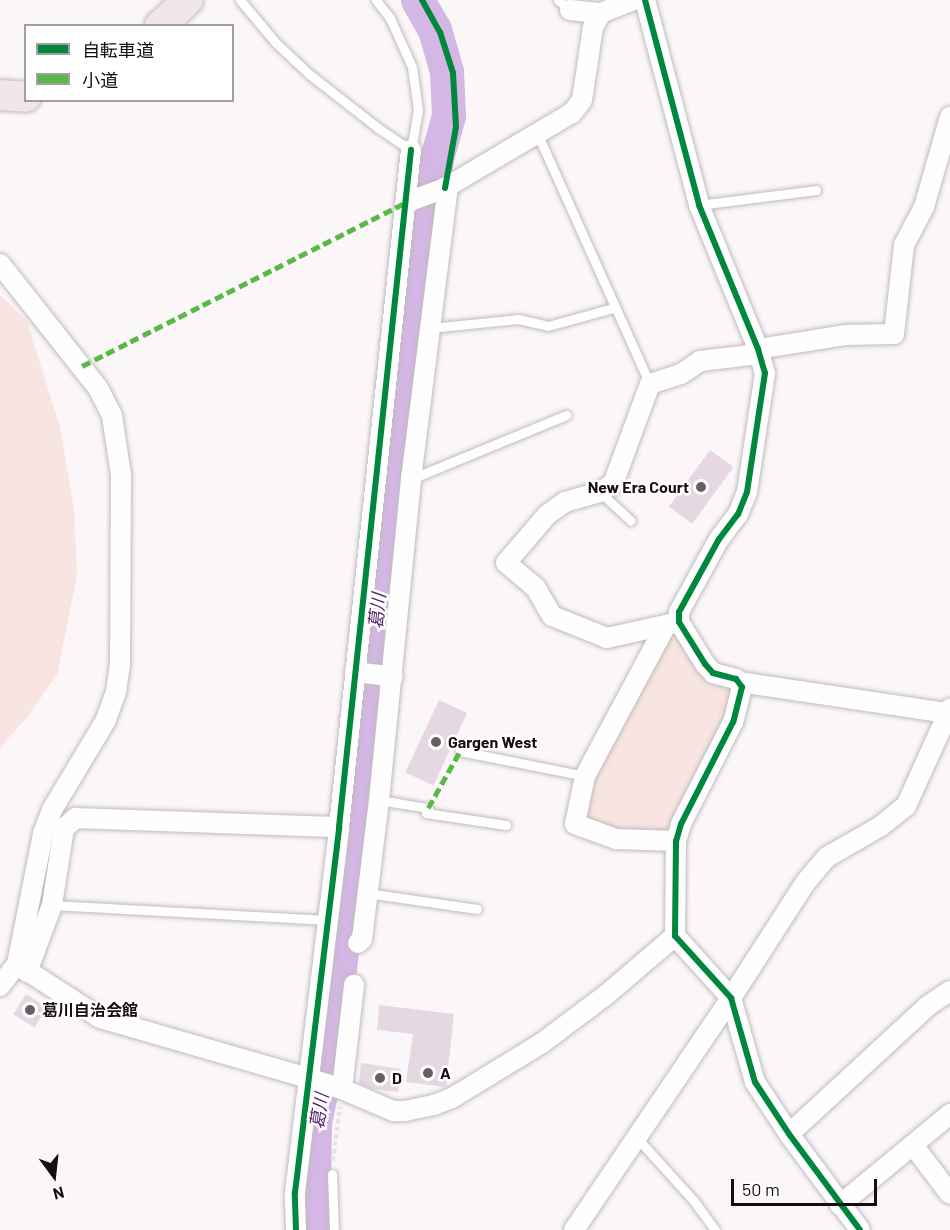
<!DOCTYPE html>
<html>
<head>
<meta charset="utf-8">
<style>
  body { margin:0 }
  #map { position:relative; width:950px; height:1230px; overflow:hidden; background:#fbf7f9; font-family:Barlow,"Noto Sans JP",sans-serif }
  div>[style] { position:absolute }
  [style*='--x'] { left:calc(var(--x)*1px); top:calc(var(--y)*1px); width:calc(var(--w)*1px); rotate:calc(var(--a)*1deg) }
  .green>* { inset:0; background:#f8e5e1 }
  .river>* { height:34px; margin:-17px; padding:0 17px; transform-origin:17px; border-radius:17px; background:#d4b7e5 }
  .building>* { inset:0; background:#e6d8e3; transform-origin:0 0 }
  .path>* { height:4px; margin-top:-2px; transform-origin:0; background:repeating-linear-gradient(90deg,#e5e3e4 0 4.5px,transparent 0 7.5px) }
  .roads { filter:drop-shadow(0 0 2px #c2babe) drop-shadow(0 0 2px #c2babe) }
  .lane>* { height:9px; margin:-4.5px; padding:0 4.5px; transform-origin:4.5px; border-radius:4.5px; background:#fefefe }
  .street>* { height:20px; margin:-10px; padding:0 10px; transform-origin:10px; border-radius:10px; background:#fefefe }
  .primary>* { height:30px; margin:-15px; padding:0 15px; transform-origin:15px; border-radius:15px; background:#f1e6e8 }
  .quiet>* { height:4.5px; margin-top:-2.25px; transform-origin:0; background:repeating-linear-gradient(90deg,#58b947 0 9px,transparent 0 13.5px) }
  .cycleway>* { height:6px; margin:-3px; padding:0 3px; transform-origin:3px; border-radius:3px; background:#00873e }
  .dots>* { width:16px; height:16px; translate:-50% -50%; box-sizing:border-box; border:3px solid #fff; border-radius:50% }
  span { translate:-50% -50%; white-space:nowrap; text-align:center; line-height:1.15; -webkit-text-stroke:5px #fff; paint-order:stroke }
  .poi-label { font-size:16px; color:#180e11; font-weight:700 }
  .right { translate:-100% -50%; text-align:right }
  .left { translate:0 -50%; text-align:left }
  .water-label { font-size:18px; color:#501e69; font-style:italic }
  .legend { position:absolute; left:24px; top:24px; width:210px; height:78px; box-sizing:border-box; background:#fff; border:2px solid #a39fa0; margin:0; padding:8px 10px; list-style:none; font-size:18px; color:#180e11 }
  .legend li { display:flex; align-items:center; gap:12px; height:30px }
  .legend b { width:30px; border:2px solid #a39fa0 }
  .north { position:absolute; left:24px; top:1146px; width:60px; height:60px; -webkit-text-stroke:4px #fff; paint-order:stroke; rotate:165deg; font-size:16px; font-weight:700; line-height:24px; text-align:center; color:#180e11 }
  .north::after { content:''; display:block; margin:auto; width:21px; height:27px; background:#180e11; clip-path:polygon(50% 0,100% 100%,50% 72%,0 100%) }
  .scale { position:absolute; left:731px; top:1179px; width:146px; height:27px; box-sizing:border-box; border:3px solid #180e11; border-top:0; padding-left:8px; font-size:18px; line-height:21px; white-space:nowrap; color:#180e11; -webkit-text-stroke:4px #fff; paint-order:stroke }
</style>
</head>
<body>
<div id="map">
  <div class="green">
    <div style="clip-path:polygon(0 295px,27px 321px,60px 427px,74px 508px,77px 575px,57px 675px,28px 716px,0 748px)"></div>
    <div style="clip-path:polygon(672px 637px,679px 638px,707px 680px,730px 686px,730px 701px,712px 749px,672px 828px,660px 836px,620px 832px,587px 821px,583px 813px,595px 780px,662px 643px)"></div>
  </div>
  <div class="river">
    <div style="--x:317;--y:1230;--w:42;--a:-94.1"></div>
    <div style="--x:314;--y:1188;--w:65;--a:-89.1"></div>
    <div style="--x:315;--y:1123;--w:73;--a:-78.1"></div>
    <div style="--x:330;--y:1052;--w:64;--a:-82.9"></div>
    <div style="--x:338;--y:988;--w:471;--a:-83.8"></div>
    <div style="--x:389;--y:520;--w:146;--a:-85.3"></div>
    <div style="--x:401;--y:374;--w:222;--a:-80.4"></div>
    <div style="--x:438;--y:155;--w:41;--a:-74.2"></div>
    <div style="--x:449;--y:116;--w:44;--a:-92.6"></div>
    <div style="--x:447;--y:72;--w:44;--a:-105.9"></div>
    <div style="--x:435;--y:30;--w:34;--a:-120"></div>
  </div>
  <div class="building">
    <div style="left:710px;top:450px;width:29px;height:70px;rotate:36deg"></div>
    <div style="left:439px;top:700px;width:31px;height:80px;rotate:25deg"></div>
    <div style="left:26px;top:994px;width:25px;height:24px;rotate:32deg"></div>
    <div style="clip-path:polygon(379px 1005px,454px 1014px,446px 1087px,406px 1082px,413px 1034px,377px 1030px)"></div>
    <div style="clip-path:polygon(361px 1063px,401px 1069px,398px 1092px,372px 1089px,359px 1083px)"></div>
  </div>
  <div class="path">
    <div style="--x:422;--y:0;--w:37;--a:61"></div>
    <div style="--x:440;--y:32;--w:43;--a:72.4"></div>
    <div style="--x:453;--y:73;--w:54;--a:86.8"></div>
    <div style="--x:456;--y:127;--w:37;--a:101"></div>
    <div style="--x:333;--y:1161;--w:55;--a:-82.7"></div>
  </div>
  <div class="roads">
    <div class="lane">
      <div style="--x:240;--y:0;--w:56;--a:50.1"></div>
      <div style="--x:276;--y:43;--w:45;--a:43.2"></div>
      <div style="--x:309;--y:74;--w:88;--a:38"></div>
      <div style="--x:378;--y:128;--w:40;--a:34"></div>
      <div style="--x:411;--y:150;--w:41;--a:-80.1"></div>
      <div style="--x:418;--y:110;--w:43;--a:-97.9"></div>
      <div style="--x:412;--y:67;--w:54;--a:-114.2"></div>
      <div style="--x:390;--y:18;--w:23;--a:-128"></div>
      <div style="--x:558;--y:0;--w:16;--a:40"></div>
      <div style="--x:537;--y:133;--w:275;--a:65.8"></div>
      <div style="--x:699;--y:205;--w:118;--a:-7.3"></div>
      <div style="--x:430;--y:328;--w:88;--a:-5.8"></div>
      <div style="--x:518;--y:319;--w:31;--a:13"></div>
      <div style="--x:548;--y:326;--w:67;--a:-15.5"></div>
      <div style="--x:411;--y:479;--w:168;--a:-22.4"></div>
      <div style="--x:600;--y:492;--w:42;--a:43.1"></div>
      <div style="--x:460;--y:751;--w:127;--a:11.3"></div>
      <div style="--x:379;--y:800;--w:50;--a:9.3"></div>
      <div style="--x:428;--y:808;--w:5;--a:112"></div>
      <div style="--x:426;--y:813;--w:81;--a:8.5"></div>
      <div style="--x:367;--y:893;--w:111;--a:8.3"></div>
      <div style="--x:52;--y:905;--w:276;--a:3.1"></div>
      <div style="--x:637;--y:1138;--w:85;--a:47.9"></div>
      <div style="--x:694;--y:1201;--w:36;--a:54"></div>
      <div style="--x:332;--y:1174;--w:56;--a:88"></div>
    </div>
    <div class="street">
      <div style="--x:645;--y:0;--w:212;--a:75.2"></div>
      <div style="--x:699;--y:205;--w:156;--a:67.7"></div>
      <div style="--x:758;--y:349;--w:25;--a:74"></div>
      <div style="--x:765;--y:373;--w:120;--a:98.6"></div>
      <div style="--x:747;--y:492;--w:24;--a:112"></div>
      <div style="--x:738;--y:514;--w:31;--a:127"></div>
      <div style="--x:719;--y:539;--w:83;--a:118.7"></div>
      <div style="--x:679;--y:612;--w:10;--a:90"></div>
      <div style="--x:679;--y:622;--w:49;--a:58.2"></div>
      <div style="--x:705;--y:664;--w:12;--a:48"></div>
      <div style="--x:713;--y:673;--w:24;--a:15"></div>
      <div style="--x:736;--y:679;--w:10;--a:53"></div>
      <div style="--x:742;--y:687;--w:36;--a:104"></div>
      <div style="--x:733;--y:722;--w:114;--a:117"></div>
      <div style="--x:681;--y:824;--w:18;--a:106"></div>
      <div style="--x:676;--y:841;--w:95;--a:90.6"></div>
      <div style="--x:675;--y:936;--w:84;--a:47.9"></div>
      <div style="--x:731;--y:998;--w:87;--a:74.1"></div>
      <div style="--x:755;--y:1082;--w:62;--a:56.8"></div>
      <div style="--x:789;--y:1134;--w:119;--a:53.5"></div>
      <div style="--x:570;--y:10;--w:31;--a:6"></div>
      <div style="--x:405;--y:203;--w:43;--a:-20.6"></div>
      <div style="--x:445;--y:188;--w:147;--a:-30.6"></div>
      <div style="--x:572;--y:113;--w:16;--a:-52"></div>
      <div style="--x:582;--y:100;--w:74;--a:-81.4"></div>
      <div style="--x:593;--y:27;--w:16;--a:-60"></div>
      <div style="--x:601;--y:13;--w:35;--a:-22"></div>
      <div style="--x:0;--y:264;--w:158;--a:51.7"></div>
      <div style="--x:98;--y:388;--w:31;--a:63"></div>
      <div style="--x:112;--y:416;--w:60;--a:81.3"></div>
      <div style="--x:121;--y:475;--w:189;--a:90.3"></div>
      <div style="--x:120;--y:664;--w:28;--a:98"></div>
      <div style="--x:116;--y:692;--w:30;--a:110"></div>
      <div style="--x:106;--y:720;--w:105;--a:121"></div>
      <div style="--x:52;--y:810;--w:26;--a:111"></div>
      <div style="--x:43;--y:834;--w:133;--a:101.3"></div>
      <div style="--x:17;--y:964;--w:28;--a:128"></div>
      <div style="--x:758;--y:349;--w:88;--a:-9.1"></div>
      <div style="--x:845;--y:335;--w:49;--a:-1.2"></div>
      <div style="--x:894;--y:334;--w:90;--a:-83.6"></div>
      <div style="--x:904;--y:245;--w:43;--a:-62.2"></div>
      <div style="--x:924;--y:207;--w:94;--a:-73.9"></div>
      <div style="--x:679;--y:622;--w:74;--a:167.5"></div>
      <div style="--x:607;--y:638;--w:59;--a:-158.2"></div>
      <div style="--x:552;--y:616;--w:32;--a:-120"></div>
      <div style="--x:536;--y:588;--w:39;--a:-140"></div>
      <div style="--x:506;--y:563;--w:63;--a:-49.5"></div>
      <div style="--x:547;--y:515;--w:22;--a:-36"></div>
      <div style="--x:565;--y:502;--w:36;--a:-16"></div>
      <div style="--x:600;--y:492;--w:15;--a:-32"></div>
      <div style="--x:613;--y:484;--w:107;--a:-69.7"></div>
      <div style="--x:650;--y:384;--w:33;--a:-18"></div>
      <div style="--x:681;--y:374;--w:23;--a:-34"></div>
      <div style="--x:700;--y:361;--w:59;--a:-6.8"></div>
      <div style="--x:666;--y:625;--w:171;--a:118.2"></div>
      <div style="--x:585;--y:776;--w:49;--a:101.8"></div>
      <div style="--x:575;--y:824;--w:44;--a:20.1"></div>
      <div style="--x:616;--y:839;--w:60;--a:1.9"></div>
      <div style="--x:355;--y:672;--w:38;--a:7"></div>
      <div style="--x:740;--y:682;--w:210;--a:8.5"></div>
      <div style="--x:358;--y:943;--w:6;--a:-45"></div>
      <div style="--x:362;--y:939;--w:140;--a:-83"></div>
      <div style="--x:379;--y:800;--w:323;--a:-84.3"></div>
      <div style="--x:411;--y:479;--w:295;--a:-82.8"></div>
      <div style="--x:17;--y:964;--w:99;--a:33"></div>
      <div style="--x:100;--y:1018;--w:216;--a:16.1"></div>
      <div style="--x:308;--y:1078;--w:36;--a:18"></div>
      <div style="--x:342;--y:1089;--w:56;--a:23.3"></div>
      <div style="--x:393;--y:1111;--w:12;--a:0"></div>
      <div style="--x:405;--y:1111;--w:30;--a:-12"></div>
      <div style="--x:434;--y:1105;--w:19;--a:-21"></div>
      <div style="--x:452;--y:1098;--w:105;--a:-31.4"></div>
      <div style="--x:542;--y:1043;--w:80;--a:-36.9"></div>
      <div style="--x:606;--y:995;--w:91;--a:-40.5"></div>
      <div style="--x:27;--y:972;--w:72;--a:-69.5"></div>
      <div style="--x:52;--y:905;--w:78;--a:-81.1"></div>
      <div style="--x:64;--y:828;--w:16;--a:-40"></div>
      <div style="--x:76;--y:818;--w:263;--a:2"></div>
      <div style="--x:342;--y:1089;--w:105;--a:-83.4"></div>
      <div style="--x:789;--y:1134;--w:190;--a:-42.7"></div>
      <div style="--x:929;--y:1005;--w:25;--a:-34"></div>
      <div style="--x:913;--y:1145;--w:61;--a:52.9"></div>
      <div style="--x:840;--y:1205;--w:143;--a:-39.6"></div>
      <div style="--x:296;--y:1230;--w:37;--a:-92"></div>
      <div style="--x:295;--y:1193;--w:369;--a:-83.1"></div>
      <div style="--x:339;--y:827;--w:681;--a:-83.93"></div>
      <div style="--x:574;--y:1230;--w:280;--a:-55.9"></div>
      <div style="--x:731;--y:998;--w:137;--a:-57.2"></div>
      <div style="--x:805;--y:883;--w:34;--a:-50"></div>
      <div style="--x:827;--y:857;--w:62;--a:-29.9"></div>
      <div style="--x:881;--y:826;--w:32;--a:-39"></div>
      <div style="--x:906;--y:806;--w:107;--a:-65.6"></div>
    </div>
    <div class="primary">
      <div style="--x:160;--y:26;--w:38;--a:-43"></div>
      <div style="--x:0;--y:95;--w:26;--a:4"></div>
    </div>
  </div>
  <div class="quiet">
    <div style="--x:82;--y:366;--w:362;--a:-26.8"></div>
    <div style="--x:428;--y:808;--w:65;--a:-60.7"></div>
  </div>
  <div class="cycleway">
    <div style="--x:422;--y:0;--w:37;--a:61"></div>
    <div style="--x:440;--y:32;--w:43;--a:72.4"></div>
    <div style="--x:453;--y:73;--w:54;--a:86.8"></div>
    <div style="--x:456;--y:127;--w:62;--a:100.2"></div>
    <div style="--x:645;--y:0;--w:212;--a:75.2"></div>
    <div style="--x:699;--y:205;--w:156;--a:67.7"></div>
    <div style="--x:758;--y:349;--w:25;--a:74"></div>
    <div style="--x:765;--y:373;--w:120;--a:98.6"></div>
    <div style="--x:747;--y:492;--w:24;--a:112"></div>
    <div style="--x:738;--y:514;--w:31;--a:127"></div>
    <div style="--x:719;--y:539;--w:83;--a:118.7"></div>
    <div style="--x:679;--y:612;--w:10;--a:90"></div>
    <div style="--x:679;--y:622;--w:49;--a:58.2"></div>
    <div style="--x:705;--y:664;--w:12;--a:48"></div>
    <div style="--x:713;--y:673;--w:24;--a:15"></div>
    <div style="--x:736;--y:679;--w:10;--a:53"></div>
    <div style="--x:742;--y:687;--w:36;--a:104"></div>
    <div style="--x:733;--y:722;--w:114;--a:117"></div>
    <div style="--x:681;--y:824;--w:18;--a:106"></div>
    <div style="--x:676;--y:841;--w:95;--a:90.6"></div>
    <div style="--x:675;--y:936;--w:84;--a:47.9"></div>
    <div style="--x:731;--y:998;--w:87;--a:74.1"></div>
    <div style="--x:755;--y:1082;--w:62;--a:56.8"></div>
    <div style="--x:789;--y:1134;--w:119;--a:53.5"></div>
    <div style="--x:296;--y:1230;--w:37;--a:-92"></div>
    <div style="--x:295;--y:1193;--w:369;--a:-83.1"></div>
    <div style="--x:339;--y:827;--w:681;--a:-83.93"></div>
  </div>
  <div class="dots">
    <div style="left:701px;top:487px;background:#676062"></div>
    <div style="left:436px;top:742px;background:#676062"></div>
    <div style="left:30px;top:1010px;background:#676062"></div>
    <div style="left:428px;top:1073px;background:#676062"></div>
    <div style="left:380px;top:1078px;background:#676062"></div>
  </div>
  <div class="poi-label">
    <span class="right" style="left:689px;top:487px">New Era Court</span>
    <span class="left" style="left:448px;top:742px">Gargen West</span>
    <span class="left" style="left:42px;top:1010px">葛川自治会館</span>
    <span class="left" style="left:440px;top:1073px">A</span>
    <span class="left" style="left:392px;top:1078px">D</span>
  </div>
  <div class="water-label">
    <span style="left:377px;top:611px;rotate:-84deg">葛川</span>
    <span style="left:319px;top:1111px;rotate:-81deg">葛川</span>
  </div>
  <ul class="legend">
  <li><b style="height:8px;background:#00873e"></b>自転車道</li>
  <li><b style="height:8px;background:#58b947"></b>小道</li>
  </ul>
  <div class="north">N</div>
  <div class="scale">50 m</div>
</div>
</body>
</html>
